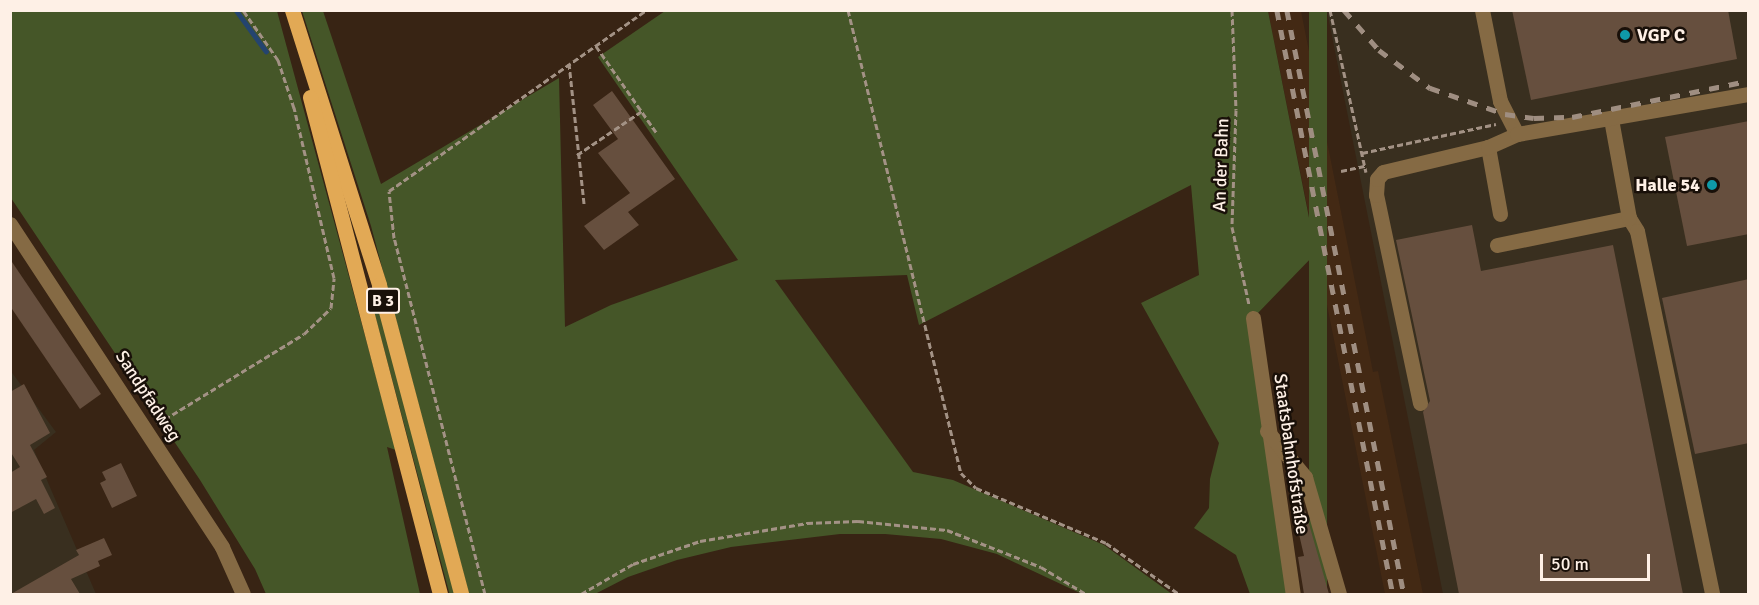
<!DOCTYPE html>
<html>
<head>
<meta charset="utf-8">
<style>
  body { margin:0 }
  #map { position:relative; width:1759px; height:605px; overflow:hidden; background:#382414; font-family:Signika,sans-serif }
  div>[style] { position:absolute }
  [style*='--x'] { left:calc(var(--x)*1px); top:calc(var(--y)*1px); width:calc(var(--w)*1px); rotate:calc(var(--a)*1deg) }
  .built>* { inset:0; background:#432914 }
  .industrial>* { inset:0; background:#392f1f }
  .green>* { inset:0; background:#455628; transform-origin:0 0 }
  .stream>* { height:4.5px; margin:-2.25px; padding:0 2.25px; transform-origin:2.25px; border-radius:2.25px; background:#24446f }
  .building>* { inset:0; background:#664f3e }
  .path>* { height:3px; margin-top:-1.5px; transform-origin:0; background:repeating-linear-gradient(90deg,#a39285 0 6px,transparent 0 9px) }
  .minor>* { height:15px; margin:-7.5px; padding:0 7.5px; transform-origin:7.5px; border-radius:7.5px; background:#856a44 }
  .major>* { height:15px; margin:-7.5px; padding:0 7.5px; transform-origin:7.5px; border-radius:7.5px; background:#e2a955 }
  .rail>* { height:4.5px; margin-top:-2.25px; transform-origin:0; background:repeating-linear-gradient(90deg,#9f8e81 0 10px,transparent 0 20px) }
  .dots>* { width:16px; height:16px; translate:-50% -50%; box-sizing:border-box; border:3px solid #191009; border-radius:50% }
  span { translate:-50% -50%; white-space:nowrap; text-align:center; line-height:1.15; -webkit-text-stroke:5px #191009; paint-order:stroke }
  .shield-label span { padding:2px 4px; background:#191009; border:2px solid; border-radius:4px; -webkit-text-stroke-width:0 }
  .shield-label { font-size:16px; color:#fef0e6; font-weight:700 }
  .poi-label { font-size:18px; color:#fef0e6; font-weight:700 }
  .left { translate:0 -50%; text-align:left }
  .right { translate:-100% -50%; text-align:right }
  .street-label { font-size:18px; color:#fef0e6 }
  .frame { position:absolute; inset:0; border:12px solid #fef0e6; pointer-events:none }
  .scale { position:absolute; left:1540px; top:554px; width:110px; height:27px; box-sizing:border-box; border:3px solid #fef0e6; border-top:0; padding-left:8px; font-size:18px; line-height:21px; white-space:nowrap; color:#fef0e6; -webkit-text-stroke:4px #191009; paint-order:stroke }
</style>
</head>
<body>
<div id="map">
  <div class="built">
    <div style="clip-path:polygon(1268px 11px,1301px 11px,1373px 372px,1378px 371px,1423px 594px,1385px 594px)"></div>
  </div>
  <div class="industrial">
    <div style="clip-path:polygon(1327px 11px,1748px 11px,1748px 594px,1443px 594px)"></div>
    <div style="clip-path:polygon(10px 370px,56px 432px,34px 450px,96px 594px,11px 594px)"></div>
  </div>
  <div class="green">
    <div style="clip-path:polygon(10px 11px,277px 11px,396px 450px,387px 447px,420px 594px,266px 594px,255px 569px,200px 480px,11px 198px)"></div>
    <div style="clip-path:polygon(302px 11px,323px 11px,381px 184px,559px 78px,565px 327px,611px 305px,738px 260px,598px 57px,665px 11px,1268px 11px,1316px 253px,1257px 314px,1290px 594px,1250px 594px,1236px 555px,1194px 528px,1209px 508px,1210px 479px,1219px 443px,1141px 303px,1199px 275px,1191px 185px,919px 325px,907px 275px,775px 280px,913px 472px,953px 480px,1104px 545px,1172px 594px,1082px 594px,997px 554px,941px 539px,885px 534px,840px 534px,731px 547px,677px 560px,628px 577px,595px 594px,469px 594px,371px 226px)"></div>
    <div style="left:1309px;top:11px;width:18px;height:594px"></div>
    <div style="left:378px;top:296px;width:308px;height:8px;rotate:75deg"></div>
  </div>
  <div class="stream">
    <div style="--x:236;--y:10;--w:51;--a:53.8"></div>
  </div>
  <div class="building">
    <div style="clip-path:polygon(1512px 10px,1728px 10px,1737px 59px,1531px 100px)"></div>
    <div style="clip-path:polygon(612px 91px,675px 179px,628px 212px,639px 225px,604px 250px,584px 226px,630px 193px,598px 153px,618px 139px,593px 105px)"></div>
    <div style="clip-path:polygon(1749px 121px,1749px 234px,1687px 246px,1665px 137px)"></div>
    <div style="clip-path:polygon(1472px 225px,1481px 271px,1613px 245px,1683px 594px,1459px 594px,1423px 412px,1430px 401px,1396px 240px)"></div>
    <div style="clip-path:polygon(10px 259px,101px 394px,80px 409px,10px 306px)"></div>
    <div style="clip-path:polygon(1749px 279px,1749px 443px,1695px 454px,1662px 298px)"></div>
    <div style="clip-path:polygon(24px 384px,50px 433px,30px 445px,47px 477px,41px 480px,55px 508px,44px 514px,36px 499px,10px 513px,10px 473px,20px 467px,10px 451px,10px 392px)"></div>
    <div style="clip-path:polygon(121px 463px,137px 496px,112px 508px,100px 483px,106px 480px,102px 472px)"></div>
    <div style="clip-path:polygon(1305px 510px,1329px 594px,1304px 594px,1298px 557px,1304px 556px,1299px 534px,1306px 532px,1301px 511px)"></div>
    <div style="clip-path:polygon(104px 538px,112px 555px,98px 561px,100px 566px,71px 579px,80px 594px,11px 594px,79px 555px,76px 550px)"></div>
  </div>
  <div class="path">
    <div style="--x:848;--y:10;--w:477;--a:76.3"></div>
    <div style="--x:961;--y:473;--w:21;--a:45"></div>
    <div style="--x:976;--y:488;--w:141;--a:22.9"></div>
    <div style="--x:1106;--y:543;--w:89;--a:34.9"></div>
    <div style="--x:1232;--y:10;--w:100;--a:87.7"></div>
    <div style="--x:1236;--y:110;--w:117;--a:92"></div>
    <div style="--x:1232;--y:227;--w:79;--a:77.6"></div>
    <div style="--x:1330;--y:10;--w:166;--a:77.5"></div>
    <div style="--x:596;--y:46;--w:105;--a:55.1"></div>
    <div style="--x:569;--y:63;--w:142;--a:83.9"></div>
    <div style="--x:1362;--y:153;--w:137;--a:-12.2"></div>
    <div style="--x:577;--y:155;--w:78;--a:-34.1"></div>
    <div style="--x:1341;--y:171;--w:25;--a:-12"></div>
    <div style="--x:157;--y:424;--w:172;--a:-31.5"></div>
    <div style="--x:304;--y:334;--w:37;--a:-44"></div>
    <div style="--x:331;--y:308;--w:30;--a:-84"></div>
    <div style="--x:334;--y:278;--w:175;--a:-103.2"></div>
    <div style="--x:294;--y:108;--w:51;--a:-108.4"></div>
    <div style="--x:278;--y:60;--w:61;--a:-125"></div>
    <div style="--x:485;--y:594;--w:367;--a:-104.3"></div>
    <div style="--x:394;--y:238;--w:47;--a:-96.1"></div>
    <div style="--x:389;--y:191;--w:315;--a:-35.1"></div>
    <div style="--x:581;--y:594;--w:60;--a:-30"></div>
    <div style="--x:633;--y:564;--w:71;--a:-18.9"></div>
    <div style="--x:700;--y:541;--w:109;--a:-9.5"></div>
    <div style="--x:807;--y:523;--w:51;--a:-2.2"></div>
    <div style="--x:858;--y:521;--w:89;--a:5.8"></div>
    <div style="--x:947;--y:530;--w:101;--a:21.5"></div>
    <div style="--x:1041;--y:567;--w:52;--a:31"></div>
  </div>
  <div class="minor">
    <div style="--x:1482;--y:10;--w:93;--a:78.8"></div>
    <div style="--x:1500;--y:101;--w:37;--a:63"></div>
    <div style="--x:1488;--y:147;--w:68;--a:79.8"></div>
    <div style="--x:1629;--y:218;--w:15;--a:58"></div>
    <div style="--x:1637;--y:231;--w:371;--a:78.3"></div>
    <div style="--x:10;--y:224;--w:386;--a:56.7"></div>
    <div style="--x:222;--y:547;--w:51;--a:65.9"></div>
    <div style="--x:1497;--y:245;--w:135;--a:-11.6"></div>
    <div style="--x:1629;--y:218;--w:101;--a:-100.3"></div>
    <div style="--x:1253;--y:318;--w:279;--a:81.8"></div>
    <div style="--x:1420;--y:403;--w:213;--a:-101.9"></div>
    <div style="--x:1376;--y:195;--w:16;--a:-86"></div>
    <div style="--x:1377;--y:179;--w:9;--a:-49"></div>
    <div style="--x:1383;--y:172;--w:108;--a:-13.4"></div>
    <div style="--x:1488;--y:147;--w:32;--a:-24"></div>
    <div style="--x:1517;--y:134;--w:234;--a:-9.8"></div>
    <div style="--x:1267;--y:431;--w:60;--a:50.4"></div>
    <div style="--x:1305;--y:477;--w:122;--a:73.8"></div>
  </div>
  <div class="major">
    <div style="--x:292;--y:10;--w:288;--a:72.4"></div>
    <div style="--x:379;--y:285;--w:320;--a:75.1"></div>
    <div style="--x:310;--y:97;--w:514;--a:75.34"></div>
  </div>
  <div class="rail">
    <div style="--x:1277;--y:10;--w:595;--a:78.77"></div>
    <div style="--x:1287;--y:10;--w:596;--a:78.67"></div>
    <div style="--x:1344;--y:10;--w:53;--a:48.8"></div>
    <div style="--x:1379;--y:50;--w:64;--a:36.7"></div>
    <div style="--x:1430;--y:88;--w:79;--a:19.1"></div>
    <div style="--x:1505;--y:114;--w:29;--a:8"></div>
    <div style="--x:1534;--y:118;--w:38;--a:-2"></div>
    <div style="--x:1572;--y:117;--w:180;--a:-11.6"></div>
  </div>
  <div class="dots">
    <div style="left:1625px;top:35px;background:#0f9aa8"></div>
    <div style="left:1712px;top:185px;background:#0f9aa8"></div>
  </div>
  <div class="shield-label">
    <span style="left:383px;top:301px">B 3</span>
  </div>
  <div class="poi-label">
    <span class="left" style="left:1637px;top:35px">VGP C</span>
    <span class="right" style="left:1700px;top:185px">Halle 54</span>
  </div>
  <div class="street-label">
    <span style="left:1221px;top:165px;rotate:-88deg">An der Bahn</span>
    <span style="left:148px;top:396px;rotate:57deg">Sandpfadweg</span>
    <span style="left:1291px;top:454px;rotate:82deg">Staatsbahnhofstraße</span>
  </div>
  <div class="frame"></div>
  <div class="scale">50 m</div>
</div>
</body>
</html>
